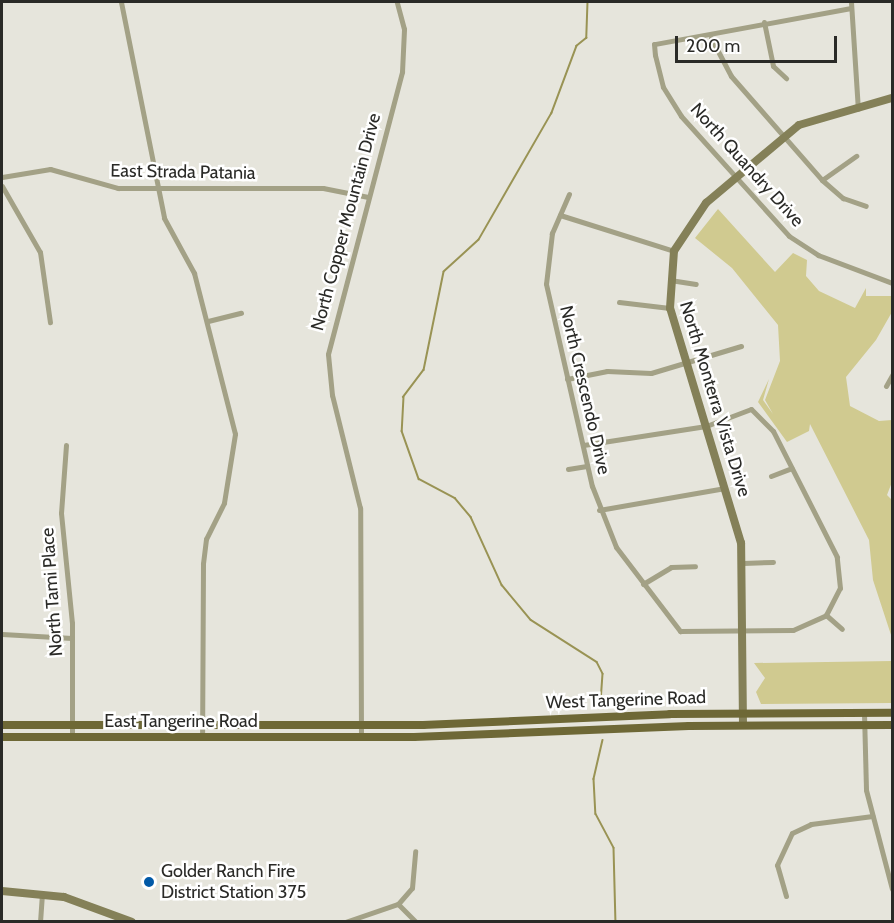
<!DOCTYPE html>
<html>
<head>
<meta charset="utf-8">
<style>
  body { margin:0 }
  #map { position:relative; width:894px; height:923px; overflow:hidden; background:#e6e5dc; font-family:Cabin,sans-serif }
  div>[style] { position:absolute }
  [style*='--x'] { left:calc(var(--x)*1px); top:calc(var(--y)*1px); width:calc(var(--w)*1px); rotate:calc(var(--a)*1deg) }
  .green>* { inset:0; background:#d0ca90 }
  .stream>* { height:1.5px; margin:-0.75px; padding:0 0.75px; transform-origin:0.75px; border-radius:0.75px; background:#999354 }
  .street>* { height:5px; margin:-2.5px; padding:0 2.5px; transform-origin:2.5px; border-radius:2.5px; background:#a3a186 }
  .secondary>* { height:8px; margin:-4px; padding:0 4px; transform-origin:4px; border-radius:4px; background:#848058 }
  .primary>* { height:8px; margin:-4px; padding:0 4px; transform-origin:4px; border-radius:4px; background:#6e6836 }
  .dots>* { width:16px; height:16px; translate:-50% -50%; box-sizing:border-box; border:3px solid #fff; border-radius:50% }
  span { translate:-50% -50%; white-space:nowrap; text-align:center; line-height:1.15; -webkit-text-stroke:5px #fff; paint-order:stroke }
  .street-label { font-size:18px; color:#2a2a27 }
  .poi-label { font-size:18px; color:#2a2a27 }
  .left { translate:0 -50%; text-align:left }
  .frame { position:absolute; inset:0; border:3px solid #2a2a27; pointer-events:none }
  .scale { position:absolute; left:675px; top:36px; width:162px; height:27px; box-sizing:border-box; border:3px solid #2a2a27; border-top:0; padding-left:8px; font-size:18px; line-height:21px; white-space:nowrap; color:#2a2a27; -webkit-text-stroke:4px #fff; paint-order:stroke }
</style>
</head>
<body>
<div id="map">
  <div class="green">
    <div style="clip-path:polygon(718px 209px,775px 272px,793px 253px,807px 260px,806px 276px,819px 291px,855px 308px,866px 288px,866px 296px,892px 296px,892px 312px,876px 340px,846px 377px,850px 406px,879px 421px,892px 420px,892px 482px,887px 495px,892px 500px,892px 638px,873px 580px,869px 540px,810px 424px,809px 431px,787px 442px,758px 402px,769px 379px,763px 400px,773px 414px,765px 400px,780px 361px,778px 325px,732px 268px,695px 238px)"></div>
    <div style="clip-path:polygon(892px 661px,892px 703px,761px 704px,756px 692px,765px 678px,754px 663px)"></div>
  </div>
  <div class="stream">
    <div style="--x:588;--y:2;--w:36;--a:92"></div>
    <div style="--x:587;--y:38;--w:13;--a:141"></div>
    <div style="--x:577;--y:46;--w:72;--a:110.5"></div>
    <div style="--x:552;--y:113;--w:146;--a:119.9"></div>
    <div style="--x:479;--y:240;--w:47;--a:137.6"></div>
    <div style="--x:444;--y:272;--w:100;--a:101.5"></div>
    <div style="--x:424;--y:370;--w:34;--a:127"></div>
    <div style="--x:404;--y:397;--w:34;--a:93"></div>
    <div style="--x:402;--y:431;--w:51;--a:70.5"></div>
    <div style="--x:419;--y:479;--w:41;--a:27.8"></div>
    <div style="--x:455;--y:498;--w:25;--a:50"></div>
    <div style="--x:471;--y:517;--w:75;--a:65.5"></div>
    <div style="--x:502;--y:585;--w:45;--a:50.4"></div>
    <div style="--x:531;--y:620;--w:78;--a:32.5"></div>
    <div style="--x:597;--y:662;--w:13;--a:63"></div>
    <div style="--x:603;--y:674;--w:31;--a:94"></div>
    <div style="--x:603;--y:740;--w:40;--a:103"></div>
    <div style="--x:594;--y:779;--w:35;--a:87"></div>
    <div style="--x:596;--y:814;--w:38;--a:62"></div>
    <div style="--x:614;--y:848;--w:74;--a:88.5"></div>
  </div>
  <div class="street">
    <div style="--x:121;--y:2;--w:220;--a:78.7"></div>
    <div style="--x:164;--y:218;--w:63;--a:61.4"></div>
    <div style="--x:194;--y:273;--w:166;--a:75.7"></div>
    <div style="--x:235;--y:434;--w:70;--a:99.1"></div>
    <div style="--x:224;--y:503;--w:40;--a:116.6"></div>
    <div style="--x:206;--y:539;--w:25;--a:97"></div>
    <div style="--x:203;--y:564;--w:173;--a:90.3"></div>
    <div style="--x:851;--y:2;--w:107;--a:86.3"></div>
    <div style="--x:851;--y:8;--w:200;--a:169.6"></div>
    <div style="--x:654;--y:44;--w:11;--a:85"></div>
    <div style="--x:655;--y:55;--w:33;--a:76"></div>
    <div style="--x:663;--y:87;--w:34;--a:58"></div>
    <div style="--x:681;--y:116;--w:161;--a:48"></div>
    <div style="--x:789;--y:236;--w:35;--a:33"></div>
    <div style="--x:818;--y:255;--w:79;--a:20.7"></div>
    <div style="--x:764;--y:22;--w:45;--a:78.4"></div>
    <div style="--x:773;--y:66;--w:18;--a:43"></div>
    <div style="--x:711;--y:38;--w:43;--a:62.2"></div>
    <div style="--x:731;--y:76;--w:138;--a:48.8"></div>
    <div style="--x:822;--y:180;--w:28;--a:41"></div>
    <div style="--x:843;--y:198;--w:24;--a:19"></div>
    <div style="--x:2;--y:177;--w:49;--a:-9.5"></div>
    <div style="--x:50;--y:169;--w:71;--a:15.6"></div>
    <div style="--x:118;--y:188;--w:205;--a:0"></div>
    <div style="--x:323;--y:188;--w:46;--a:11.3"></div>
    <div style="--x:822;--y:180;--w:42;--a:-35.2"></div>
    <div style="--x:2;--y:186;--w:76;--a:60.1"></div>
    <div style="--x:40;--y:252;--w:71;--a:81.9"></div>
    <div style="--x:569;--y:194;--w:43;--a:113.6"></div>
    <div style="--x:552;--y:233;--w:51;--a:96.7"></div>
    <div style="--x:546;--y:284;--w:207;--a:77.2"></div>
    <div style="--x:592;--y:486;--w:66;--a:68.5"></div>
    <div style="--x:616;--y:547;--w:106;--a:52.7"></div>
    <div style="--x:680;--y:631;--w:113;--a:-0.5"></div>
    <div style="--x:793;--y:630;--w:36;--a:-24"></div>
    <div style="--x:826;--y:615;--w:30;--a:-63"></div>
    <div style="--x:840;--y:588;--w:31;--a:-96"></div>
    <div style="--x:837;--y:557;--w:141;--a:-116.9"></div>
    <div style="--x:773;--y:431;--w:31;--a:-135"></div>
    <div style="--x:751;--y:409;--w:48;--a:159.3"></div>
    <div style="--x:706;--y:426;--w:124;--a:171.2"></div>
    <div style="--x:560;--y:215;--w:120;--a:17.5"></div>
    <div style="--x:670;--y:280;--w:26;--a:9"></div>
    <div style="--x:619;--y:302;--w:51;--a:6.7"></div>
    <div style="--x:208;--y:321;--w:34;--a:-14"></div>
    <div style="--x:567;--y:379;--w:41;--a:-11.3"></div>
    <div style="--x:607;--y:371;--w:44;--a:2.6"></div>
    <div style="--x:651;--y:373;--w:94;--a:-16.7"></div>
    <div style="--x:886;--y:386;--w:13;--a:-61"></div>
    <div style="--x:66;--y:445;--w:68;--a:94.2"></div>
    <div style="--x:61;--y:513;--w:111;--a:84.3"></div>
    <div style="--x:72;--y:623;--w:114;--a:90"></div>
    <div style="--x:568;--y:469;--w:19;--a:-9"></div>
    <div style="--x:771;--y:476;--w:22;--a:-21"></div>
    <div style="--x:599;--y:510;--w:128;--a:-9.9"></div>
    <div style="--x:743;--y:563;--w:30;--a:-2"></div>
    <div style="--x:643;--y:584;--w:33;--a:-31"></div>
    <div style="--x:671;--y:567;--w:24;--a:-2"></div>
    <div style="--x:826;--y:615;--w:21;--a:41"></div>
    <div style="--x:2;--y:634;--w:70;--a:3.3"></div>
    <div style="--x:864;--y:713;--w:77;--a:88.5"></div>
    <div style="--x:866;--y:790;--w:102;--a:75.3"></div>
    <div style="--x:361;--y:738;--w:230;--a:-90.2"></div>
    <div style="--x:360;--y:508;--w:116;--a:-103.9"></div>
    <div style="--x:332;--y:395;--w:41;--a:-95.6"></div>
    <div style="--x:328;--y:354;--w:292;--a:-75.3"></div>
    <div style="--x:402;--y:72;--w:43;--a:-87.3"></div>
    <div style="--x:404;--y:29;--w:28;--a:-105"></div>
    <div style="--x:786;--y:896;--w:32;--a:-106"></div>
    <div style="--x:777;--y:865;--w:35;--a:-65"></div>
    <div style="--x:792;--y:833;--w:21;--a:-25"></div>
    <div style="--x:811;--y:824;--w:62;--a:-7.5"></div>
    <div style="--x:398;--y:904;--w:25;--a:45"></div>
    <div style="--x:40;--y:922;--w:29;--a:-86"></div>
    <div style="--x:345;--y:922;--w:56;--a:-18.8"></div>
    <div style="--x:398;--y:904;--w:21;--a:-49"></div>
    <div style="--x:412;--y:888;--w:37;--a:-85"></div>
  </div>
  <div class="secondary">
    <div style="--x:743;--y:725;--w:182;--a:-90.6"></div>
    <div style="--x:741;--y:543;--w:245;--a:-106.8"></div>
    <div style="--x:670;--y:308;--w:57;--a:-86"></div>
    <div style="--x:674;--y:251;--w:58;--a:-56.3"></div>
    <div style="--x:706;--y:203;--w:121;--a:-40"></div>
    <div style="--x:799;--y:125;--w:97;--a:-16.2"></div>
    <div style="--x:2;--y:891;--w:62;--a:5.5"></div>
    <div style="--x:64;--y:897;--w:72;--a:20.2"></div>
  </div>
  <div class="primary">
    <div style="--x:2;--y:725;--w:421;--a:0"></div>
    <div style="--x:423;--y:725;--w:247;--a:-2.5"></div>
    <div style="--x:670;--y:714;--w:222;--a:-0.3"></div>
    <div style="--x:2;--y:737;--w:412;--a:0"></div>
    <div style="--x:414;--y:737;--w:275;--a:-2.3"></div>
    <div style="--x:689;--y:726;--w:203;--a:-0.3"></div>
  </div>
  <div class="dots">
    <div style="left:149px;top:882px;background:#0159a7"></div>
  </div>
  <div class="street-label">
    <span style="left:747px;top:165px;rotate:48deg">North Quandry Drive</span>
    <span style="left:183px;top:172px;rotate:1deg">East Strada Patania</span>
    <span style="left:346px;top:222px;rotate:-75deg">North Copper Mountain Drive</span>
    <span style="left:585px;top:390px;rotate:77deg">North Crescendo Drive</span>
    <span style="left:715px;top:399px;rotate:73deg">North Monterra Vista Drive</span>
    <span style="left:52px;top:592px;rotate:-94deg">North Tami Place</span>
    <span style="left:626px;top:700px;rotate:-2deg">West Tangerine Road</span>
    <span style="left:181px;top:721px">East Tangerine Road</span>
  </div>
  <div class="poi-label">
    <span class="left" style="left:161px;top:882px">Golder Ranch Fire<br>District Station 375</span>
  </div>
  <div class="frame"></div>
  <div class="scale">200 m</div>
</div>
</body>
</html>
